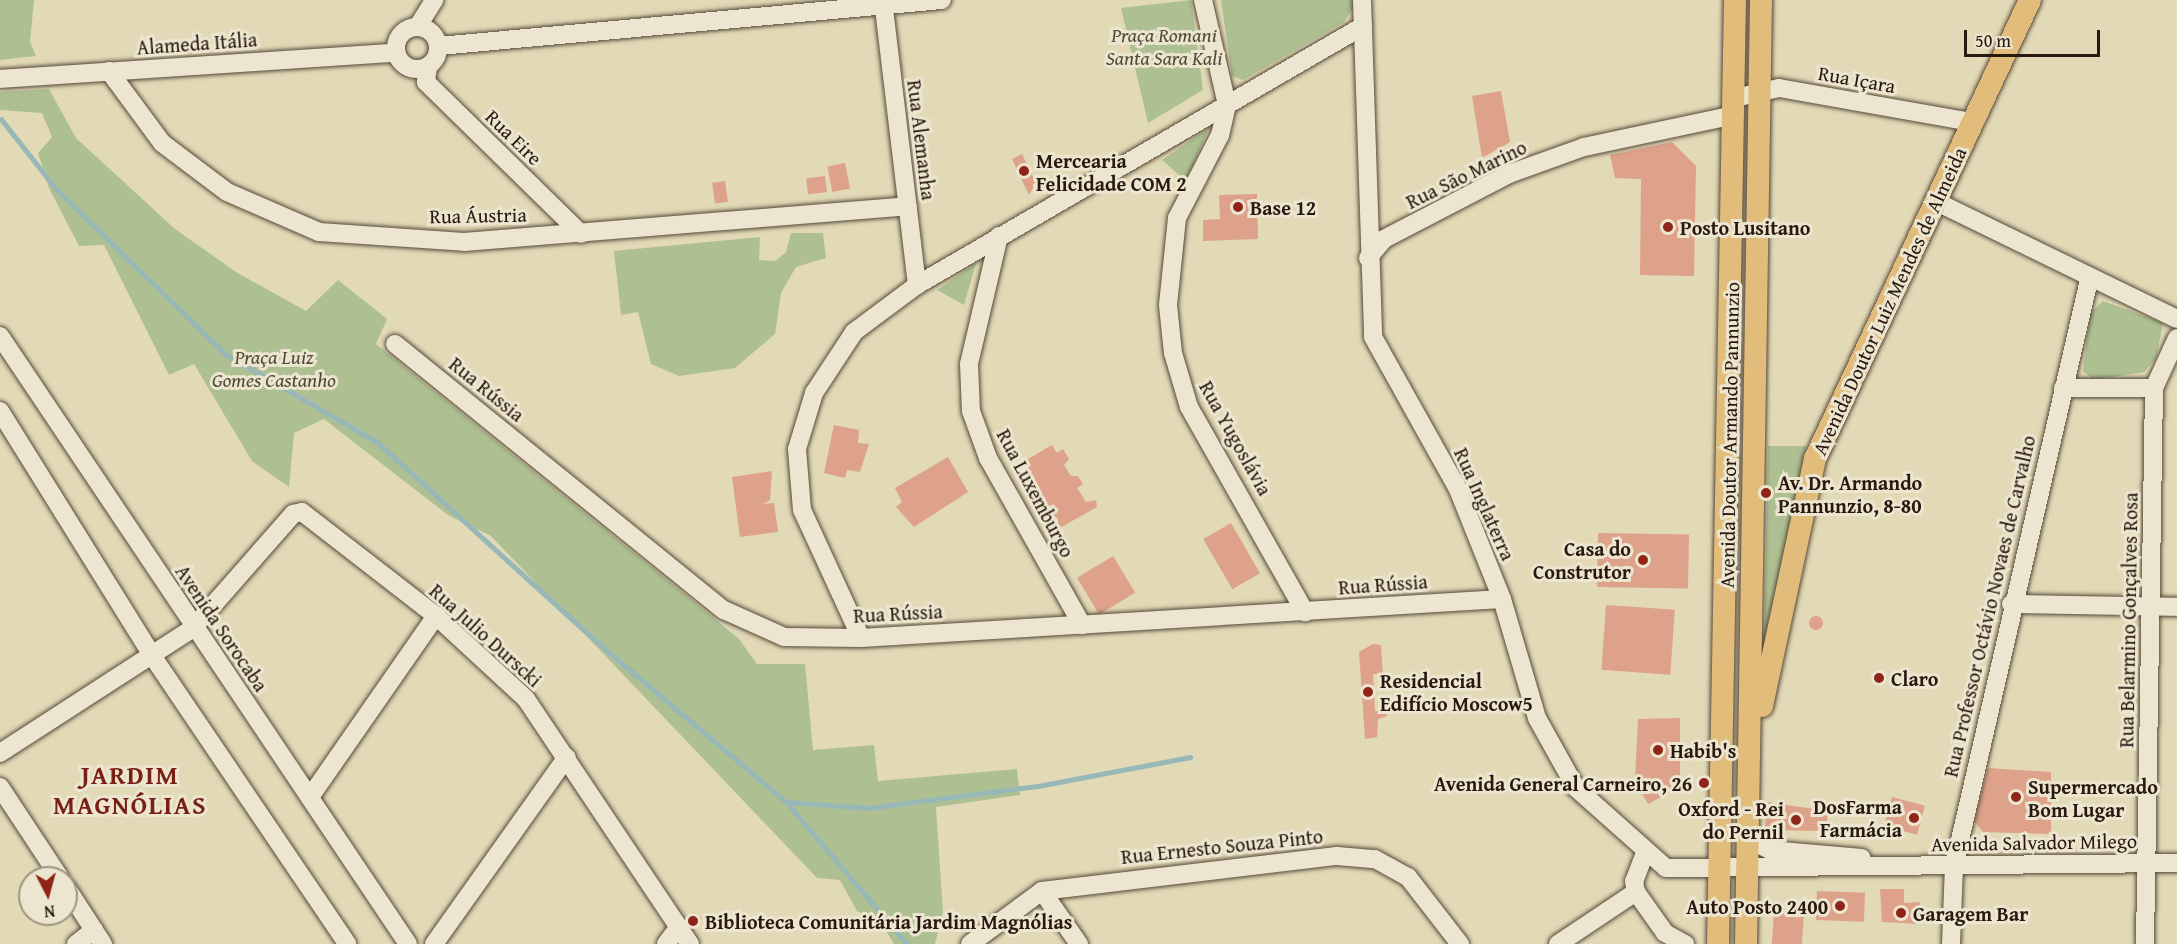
<!DOCTYPE html>
<html>
<head>
<meta charset="utf-8">
<style>
  body { margin:0 }
  #map { position:relative; width:2177px; height:944px; overflow:hidden; background:#e2d9b6; font-family:"Gentium Book Plus",serif }
  div>[style] { position:absolute }
  [style*='--x'] { left:calc(var(--x)*1px); top:calc(var(--y)*1px); width:calc(var(--w)*1px); rotate:calc(var(--a)*1deg) }
  .green>* { inset:0; background:#aec092 }
  .stream>* { height:5px; margin:-2.5px; padding:0 2.5px; transform-origin:2.5px; border-radius:2.5px; background:#98b8b8 }
  .building>* { inset:0; background:#dea18a; transform-origin:0 0 }
  .round { border-radius:50% }
  .roads { filter:drop-shadow(0 0 2px #564839) drop-shadow(0 0 2px #564839) }
  .minor>* { height:18px; margin:-9px; padding:0 9px; transform-origin:9px; border-radius:9px; background:#ece6d0 }
  .minor>.ring { margin:-9px; padding:0; box-sizing:content-box; background:none; border:18px solid #ece6d0; border-radius:50% }
  .major>* { height:22px; margin:-11px; padding:0 11px; transform-origin:11px; border-radius:11px; background:#e1bc7b }
  .dots>* { width:16px; height:16px; translate:-50% -50%; box-sizing:border-box; border:3px solid #ece6d0; border-radius:50% }
  span { translate:-50% -50%; white-space:nowrap; text-align:center; line-height:1.15; -webkit-text-stroke:6px #ece6d0; paint-order:stroke }
  .park-label { font-size:20px; color:#504a36; font-style:italic }
  .street-label { font-size:20px; color:#28180f }
  .poi-label { font-size:20px; color:#28180f; font-weight:700 }
  .left { translate:0 -50%; text-align:left }
  .right { translate:-100% -50%; text-align:right }
  .district-label { font-size:26px; color:#7a1f14; font-weight:700; letter-spacing:1.5px }
  .north { position:absolute; left:18px; top:866px; width:60px; height:60px; box-sizing:border-box; background:#ece6d0; border:2px solid #9e9483; border-radius:50%; rotate:174deg; font-size:16px; font-weight:700; line-height:24px; text-align:center; color:#28180f }
  .north::after { content:''; display:block; margin:auto; width:21px; height:27px; background:#8f2418; clip-path:polygon(50% 0,100% 100%,50% 72%,0 100%) }
  .scale { position:absolute; left:1964px; top:30px; width:136px; height:27px; box-sizing:border-box; border:3px solid #28180f; border-top:0; padding-left:8px; font-size:18px; line-height:21px; white-space:nowrap; color:#28180f; -webkit-text-stroke:4px #ece6d0; paint-order:stroke }
</style>
</head>
<body>
<div id="map">
  <div class="green">
    <div style="clip-path:polygon(0 0,34px 0,30px 42px,36px 56px,0 60px)"></div>
    <div style="clip-path:polygon(1191px 0,1203px 90px,1148px 123px,1121px 8px)"></div>
    <div style="clip-path:polygon(1221px 0,1354px 0,1354px 7px,1344px 22px,1243px 80px,1232px 76px)"></div>
    <div style="clip-path:polygon(49px 89px,76px 138px,175px 229px,236px 272px,306px 311px,338px 280px,387px 319px,376px 344px,681px 591px,739px 639px,757px 664px,805px 664px,813px 750px,874px 745px,878px 781px,1017px 769px,1020px 795px,936px 807px,943px 912px,935px 944px,894px 944px,882px 924px,857px 911px,840px 880px,817px 878px,491px 536px,448px 515px,324px 419px,294px 433px,289px 487px,252px 461px,194px 364px,169px 375px,104px 245px,79px 246px,49px 188px,38px 153px,52px 137px,42px 113px,0 110px,0 92px)"></div>
    <div style="clip-path:polygon(1209px 128px,1186px 181px,1162px 160px)"></div>
    <div style="clip-path:polygon(791px 233px,823px 233px,826px 258px,796px 267px,781px 293px,775px 334px,735px 368px,679px 376px,651px 364px,638px 312px,621px 315px,614px 251px,760px 237px,759px 260px,775px 261px,786px 252px)"></div>
    <div style="clip-path:polygon(976px 263px,964px 305px,937px 290px)"></div>
    <div style="clip-path:polygon(2103px 301px,2163px 323px,2156px 358px,2144px 372px,2094px 380px,2083px 371px,2090px 314px)"></div>
    <div style="clip-path:polygon(1768px 446px,1806px 446px,1764px 653px)"></div>
  </div>
  <div class="stream">
    <div style="--x:1;--y:119;--w:89;--a:51.8"></div>
    <div style="--x:56;--y:189;--w:236;--a:44.3"></div>
    <div style="--x:225;--y:354;--w:176;--a:30.1"></div>
    <div style="--x:377;--y:442;--w:300;--a:42.3"></div>
    <div style="--x:599;--y:644;--w:245;--a:40.2"></div>
    <div style="--x:786;--y:802;--w:187;--a:49.6"></div>
    <div style="--x:786;--y:802;--w:82;--a:4.2"></div>
    <div style="--x:868;--y:808;--w:171;--a:-7.4"></div>
    <div style="--x:1038;--y:786;--w:155;--a:-10.8"></div>
  </div>
  <div class="building">
    <div style="clip-path:polygon(1501px 91px,1510px 142px,1482px 158px,1472px 96px)"></div>
    <div style="clip-path:polygon(1672px 142px,1696px 166px,1694px 276px,1640px 275px,1641px 179px,1615px 178px,1610px 155px)"></div>
    <div style="clip-path:polygon(1022px 154px,1036px 183px,1029px 195px,1012px 159px)"></div>
    <div style="left:845px;top:163px;width:26px;height:18px;rotate:79deg"></div>
    <div style="left:825px;top:176px;width:16px;height:19px;rotate:83deg"></div>
    <div style="left:725px;top:181px;width:21px;height:13px;rotate:82deg"></div>
    <div style="clip-path:polygon(1257px 194px,1258px 239px,1203px 241px,1203px 220px,1220px 219px,1219px 195px)"></div>
    <div style="clip-path:polygon(834px 425px,859px 430px,858px 443px,869px 444px,860px 472px,847px 470px,845px 478px,824px 473px)"></div>
    <div style="clip-path:polygon(1052px 445px,1057px 453px,1063px 449px,1069px 459px,1064px 465px,1071px 476px,1078px 476px,1083px 484px,1077px 488px,1086px 502px,1096px 500px,1097px 507px,1056px 530px,1058px 519px,1035px 497px,1041px 493px,1025px 477px,1029px 472px,1023px 462px)"></div>
    <div style="clip-path:polygon(948px 457px,968px 492px,914px 527px,896px 507px,902px 502px,895px 488px)"></div>
    <div style="clip-path:polygon(772px 471px,770px 500px,763px 504px,774px 503px,778px 532px,740px 537px,732px 477px)"></div>
    <div style="left:1231px;top:523px;width:58px;height:32px;rotate:60deg"></div>
    <div style="left:1598px;top:533px;width:91px;height:54px;rotate:1deg"></div>
    <div style="left:1113px;top:556px;width:43px;height:42px;rotate:59deg"></div>
    <div style="left:1606px;top:605px;width:69px;height:65px;rotate:4deg"></div>
    <div class="round" style="left:1809px;top:616px;width:14px;height:14px"></div>
    <div style="clip-path:polygon(1373px 644px,1381px 645px,1383px 675px,1373px 674px,1375px 711px,1386px 708px,1387px 716px,1378px 719px,1377px 737px,1365px 739px,1359px 652px)"></div>
    <div style="clip-path:polygon(1680px 718px,1680px 787px,1648px 804px,1635px 781px,1638px 719px)"></div>
    <div style="clip-path:polygon(1988px 768px,2051px 772px,2051px 834px,1983px 832px,1974px 821px)"></div>
    <div style="left:1892px;top:797px;width:34px;height:30px;rotate:15deg"></div>
    <div style="clip-path:polygon(1766px 802px,1828px 811px,1826px 831px,1765px 830px)"></div>
    <div style="clip-path:polygon(1880px 889px,1904px 889px,1904px 903px,1920px 902px,1920px 924px,1882px 922px)"></div>
    <div style="left:1817px;top:891px;width:48px;height:29px;rotate:2deg"></div>
    <div style="clip-path:polygon(693px 912px,702px 918px,690px 935px,683px 925px)"></div>
    <div style="left:1774px;top:913px;width:30px;height:31px;rotate:4deg"></div>
  </div>
  <div class="roads">
    <div class="minor">
      <div style="--x:883;--y:0;--w:287;--a:83.2"></div>
      <div style="--x:1203;--y:0;--w:108;--a:77.1"></div>
      <div style="--x:1227;--y:105;--w:31;--a:103"></div>
      <div style="--x:1220;--y:135;--w:93;--a:117.4"></div>
      <div style="--x:1177;--y:218;--w:87;--a:95.9"></div>
      <div style="--x:1168;--y:305;--w:48;--a:84.1"></div>
      <div style="--x:1173;--y:353;--w:56;--a:73.5"></div>
      <div style="--x:1189;--y:407;--w:236;--a:60.5"></div>
      <div style="--x:1362;--y:0;--w:337;--a:88.1"></div>
      <div style="--x:1373;--y:337;--w:172;--a:60.8"></div>
      <div style="--x:1457;--y:487;--w:121;--a:68.1"></div>
      <div style="--x:1502;--y:599;--w:124;--a:73.6"></div>
      <div style="--x:1537;--y:718;--w:80;--a:60.9"></div>
      <div style="--x:1576;--y:788;--w:120;--a:41.6"></div>
      <div style="--x:1666;--y:868;--w:511;--a:-0.56"></div>
      <div style="--x:418;--y:26;--w:31;--a:-58"></div>
      <div class="ring" style="left:396px;top:27px;width:24px;height:24px"></div>
      <div style="--x:439;--y:46;--w:505;--a:-5.23"></div>
      <div style="--x:428;--y:67;--w:15;--a:98"></div>
      <div style="--x:426;--y:82;--w:217;--a:44.4"></div>
      <div style="--x:109;--y:71;--w:89;--a:53.6"></div>
      <div style="--x:162;--y:143;--w:81;--a:37"></div>
      <div style="--x:227;--y:192;--w:100;--a:23.5"></div>
      <div style="--x:319;--y:232;--w:145;--a:3.9"></div>
      <div style="--x:464;--y:242;--w:445;--a:-4.6"></div>
      <div style="--x:0;--y:79;--w:397;--a:-3.8"></div>
      <div style="--x:1735;--y:98;--w:45;--a:-12.8"></div>
      <div style="--x:1779;--y:88;--w:196;--a:10"></div>
      <div style="--x:1935;--y:201;--w:269;--a:26"></div>
      <div style="--x:999;--y:236;--w:131;--a:103.2"></div>
      <div style="--x:969;--y:364;--w:47;--a:87.6"></div>
      <div style="--x:971;--y:411;--w:50;--a:70.1"></div>
      <div style="--x:988;--y:458;--w:192;--a:60.6"></div>
      <div style="--x:1368;--y:258;--w:25;--a:-50"></div>
      <div style="--x:1384;--y:239;--w:141;--a:-27.5"></div>
      <div style="--x:1509;--y:174;--w:80;--a:-19.8"></div>
      <div style="--x:1584;--y:147;--w:154;--a:-12"></div>
      <div style="--x:0;--y:336;--w:732;--a:56.14"></div>
      <div style="--x:395;--y:344;--w:423;--a:39"></div>
      <div style="--x:724;--y:610;--w:66;--a:24.2"></div>
      <div style="--x:784;--y:637;--w:77;--a:0.7"></div>
      <div style="--x:861;--y:638;--w:642;--a:-3.48"></div>
      <div style="--x:2063;--y:388;--w:91;--a:0"></div>
      <div style="--x:0;--y:411;--w:286;--a:58.1"></div>
      <div style="--x:151;--y:654;--w:350;--a:55.9"></div>
      <div style="--x:2011;--y:604;--w:166;--a:1"></div>
      <div style="--x:861;--y:638;--w:141;--a:-114.7"></div>
      <div style="--x:802;--y:510;--w:61;--a:-94.7"></div>
      <div style="--x:797;--y:449;--w:59;--a:-73.1"></div>
      <div style="--x:814;--y:393;--w:73;--a:-56.7"></div>
      <div style="--x:854;--y:332;--w:79;--a:-36.7"></div>
      <div style="--x:917;--y:285;--w:516;--a:-30.14"></div>
      <div style="--x:0;--y:753;--w:230;--a:-32.9"></div>
      <div style="--x:193;--y:628;--w:152;--a:-48.7"></div>
      <div style="--x:293;--y:514;--w:9;--a:-13"></div>
      <div style="--x:302;--y:512;--w:170;--a:37.8"></div>
      <div style="--x:436;--y:616;--w:122;--a:42.7"></div>
      <div style="--x:526;--y:699;--w:295;--a:56.2"></div>
      <div style="--x:0;--y:787;--w:109;--a:56.6"></div>
      <div style="--x:310;--y:797;--w:221;--a:-55.2"></div>
      <div style="--x:1749;--y:839;--w:24;--a:28"></div>
      <div style="--x:1770;--y:850;--w:92;--a:5"></div>
      <div style="--x:1645;--y:853;--w:30;--a:111"></div>
      <div style="--x:1634;--y:881;--w:11;--a:80"></div>
      <div style="--x:1636;--y:892;--w:50;--a:54.7"></div>
      <div style="--x:1665;--y:933;--w:23;--a:29"></div>
      <div style="--x:66;--y:887;--w:68;--a:57"></div>
      <div style="--x:1042;--y:891;--w:65;--a:55.1"></div>
      <div style="--x:76;--y:944;--w:23;--a:-38"></div>
      <div style="--x:434;--y:944;--w:229;--a:-54.6"></div>
      <div style="--x:666;--y:944;--w:21;--a:-53"></div>
      <div style="--x:970;--y:944;--w:89;--a:-36.4"></div>
      <div style="--x:1042;--y:891;--w:297;--a:-6.8"></div>
      <div style="--x:1337;--y:856;--w:38;--a:5"></div>
      <div style="--x:1375;--y:859;--w:38;--a:29"></div>
      <div style="--x:1408;--y:877;--w:85;--a:52.2"></div>
      <div style="--x:1558;--y:944;--w:94;--a:-33.7"></div>
      <div style="--x:1951;--y:944;--w:78;--a:-87.8"></div>
      <div style="--x:1954;--y:866;--w:601;--a:-77.03"></div>
      <div style="--x:2145;--y:944;--w:556;--a:-89.07"></div>
      <div style="--x:2154;--y:388;--w:55;--a:-65.3"></div>
    </div>
    <div class="major">
      <div style="--x:1762;--y:706;--w:253;--a:-77.9"></div>
      <div style="--x:1815;--y:459;--w:507;--a:-64.9"></div>
      <div style="--x:1718;--y:944;--w:944;--a:-88.97"></div>
      <div style="--x:1746;--y:944;--w:944;--a:-89.09"></div>
    </div>
  </div>
  <div class="dots">
    <div style="left:1024px;top:171px;background:#8f2418"></div>
    <div style="left:1238px;top:207px;background:#8f2418"></div>
    <div style="left:1668px;top:227px;background:#8f2418"></div>
    <div style="left:1766px;top:493px;background:#8f2418"></div>
    <div style="left:1643px;top:560px;background:#8f2418"></div>
    <div style="left:1879px;top:678px;background:#8f2418"></div>
    <div style="left:1368px;top:692px;background:#8f2418"></div>
    <div style="left:1658px;top:750px;background:#8f2418"></div>
    <div style="left:1704px;top:783px;background:#8f2418"></div>
    <div style="left:2016px;top:797px;background:#8f2418"></div>
    <div style="left:1914px;top:818px;background:#8f2418"></div>
    <div style="left:1796px;top:820px;background:#8f2418"></div>
    <div style="left:1840px;top:906px;background:#8f2418"></div>
    <div style="left:1901px;top:913px;background:#8f2418"></div>
    <div style="left:693px;top:921px;background:#8f2418"></div>
  </div>
  <div class="park-label">
    <span style="left:1164px;top:46px">Praça Romani<br>Santa Sara Kali</span>
    <span style="left:274px;top:368px">Praça Luiz<br>Gomes Castanho</span>
  </div>
  <div class="street-label">
    <span style="left:197px;top:43px;rotate:-4deg">Alameda Itália</span>
    <span style="left:1857px;top:79px;rotate:10deg">Rua Içara</span>
    <span style="left:514px;top:137px;rotate:44deg">Rua Eire</span>
    <span style="left:922px;top:140px;rotate:83deg">Rua Alemanha</span>
    <span style="left:1466px;top:174px;rotate:-26deg">Rua São Marino</span>
    <span style="left:478px;top:215px;rotate:-1deg">Rua Áustria</span>
    <span style="left:1889px;top:301px;rotate:-65deg">Avenida Doutor Luiz Mendes de Almeida</span>
    <span style="left:487px;top:389px;rotate:39deg">Rua Rússia</span>
    <span style="left:1729px;top:435px;rotate:-89deg">Avenida Doutor Armando Pannunzio</span>
    <span style="left:1236px;top:438px;rotate:61deg">Rua Yugoslávia</span>
    <span style="left:1036px;top:493px;rotate:62deg">Rua Luxemburgo</span>
    <span style="left:1485px;top:504px;rotate:66deg">Rua Inglaterra</span>
    <span style="left:1383px;top:584px;rotate:-4deg">Rua Rússia</span>
    <span style="left:1989px;top:606px;rotate:-77deg">Rua Professor Octávio Novaes de Carvalho</span>
    <span style="left:898px;top:613px;rotate:-3deg">Rua Rússia</span>
    <span style="left:2128px;top:620px;rotate:-89deg">Rua Belarmino Gonçalves Rosa</span>
    <span style="left:222px;top:628px;rotate:56deg">Avenida Sorocaba</span>
    <span style="left:486px;top:635px;rotate:42deg">Rua Julio Durscki</span>
    <span style="left:2034px;top:842px;rotate:-1deg">Avenida Salvador Milego</span>
    <span style="left:1222px;top:846px;rotate:-6deg">Rua Ernesto Souza Pinto</span>
  </div>
  <div class="poi-label">
    <span class="left" style="left:1036px;top:172px">Mercearia<br>Felicidade COM 2</span>
    <span class="left" style="left:1250px;top:207px">Base 12</span>
    <span class="left" style="left:1680px;top:227px">Posto Lusitano</span>
    <span class="left" style="left:1778px;top:494px">Av. Dr. Armando<br>Pannunzio, 8-80</span>
    <span class="right" style="left:1631px;top:560px">Casa do<br>Construtor</span>
    <span class="left" style="left:1891px;top:678px">Claro</span>
    <span class="left" style="left:1380px;top:692px">Residencial<br>Edifício Moscow5</span>
    <span class="left" style="left:1670px;top:750px">Habib's</span>
    <span class="right" style="left:1692px;top:783px">Avenida General Carneiro, 26</span>
    <span class="left" style="left:2028px;top:798px">Supermercado<br>Bom Lugar</span>
    <span class="right" style="left:1902px;top:818px">DosFarma<br>Farmácia</span>
    <span class="right" style="left:1784px;top:820px">Oxford - Rei<br>do Pernil</span>
    <span class="right" style="left:1828px;top:906px">Auto Posto 2400</span>
    <span class="left" style="left:1913px;top:913px">Garagem Bar</span>
    <span class="left" style="left:705px;top:921px">Biblioteca Comunitária Jardim Magnólias</span>
  </div>
  <div class="district-label">
    <span style="left:130px;top:790px">JARDIM<br>MAGNÓLIAS</span>
  </div>
  <div class="north">N</div>
  <div class="scale">50 m</div>
</div>
</body>
</html>
